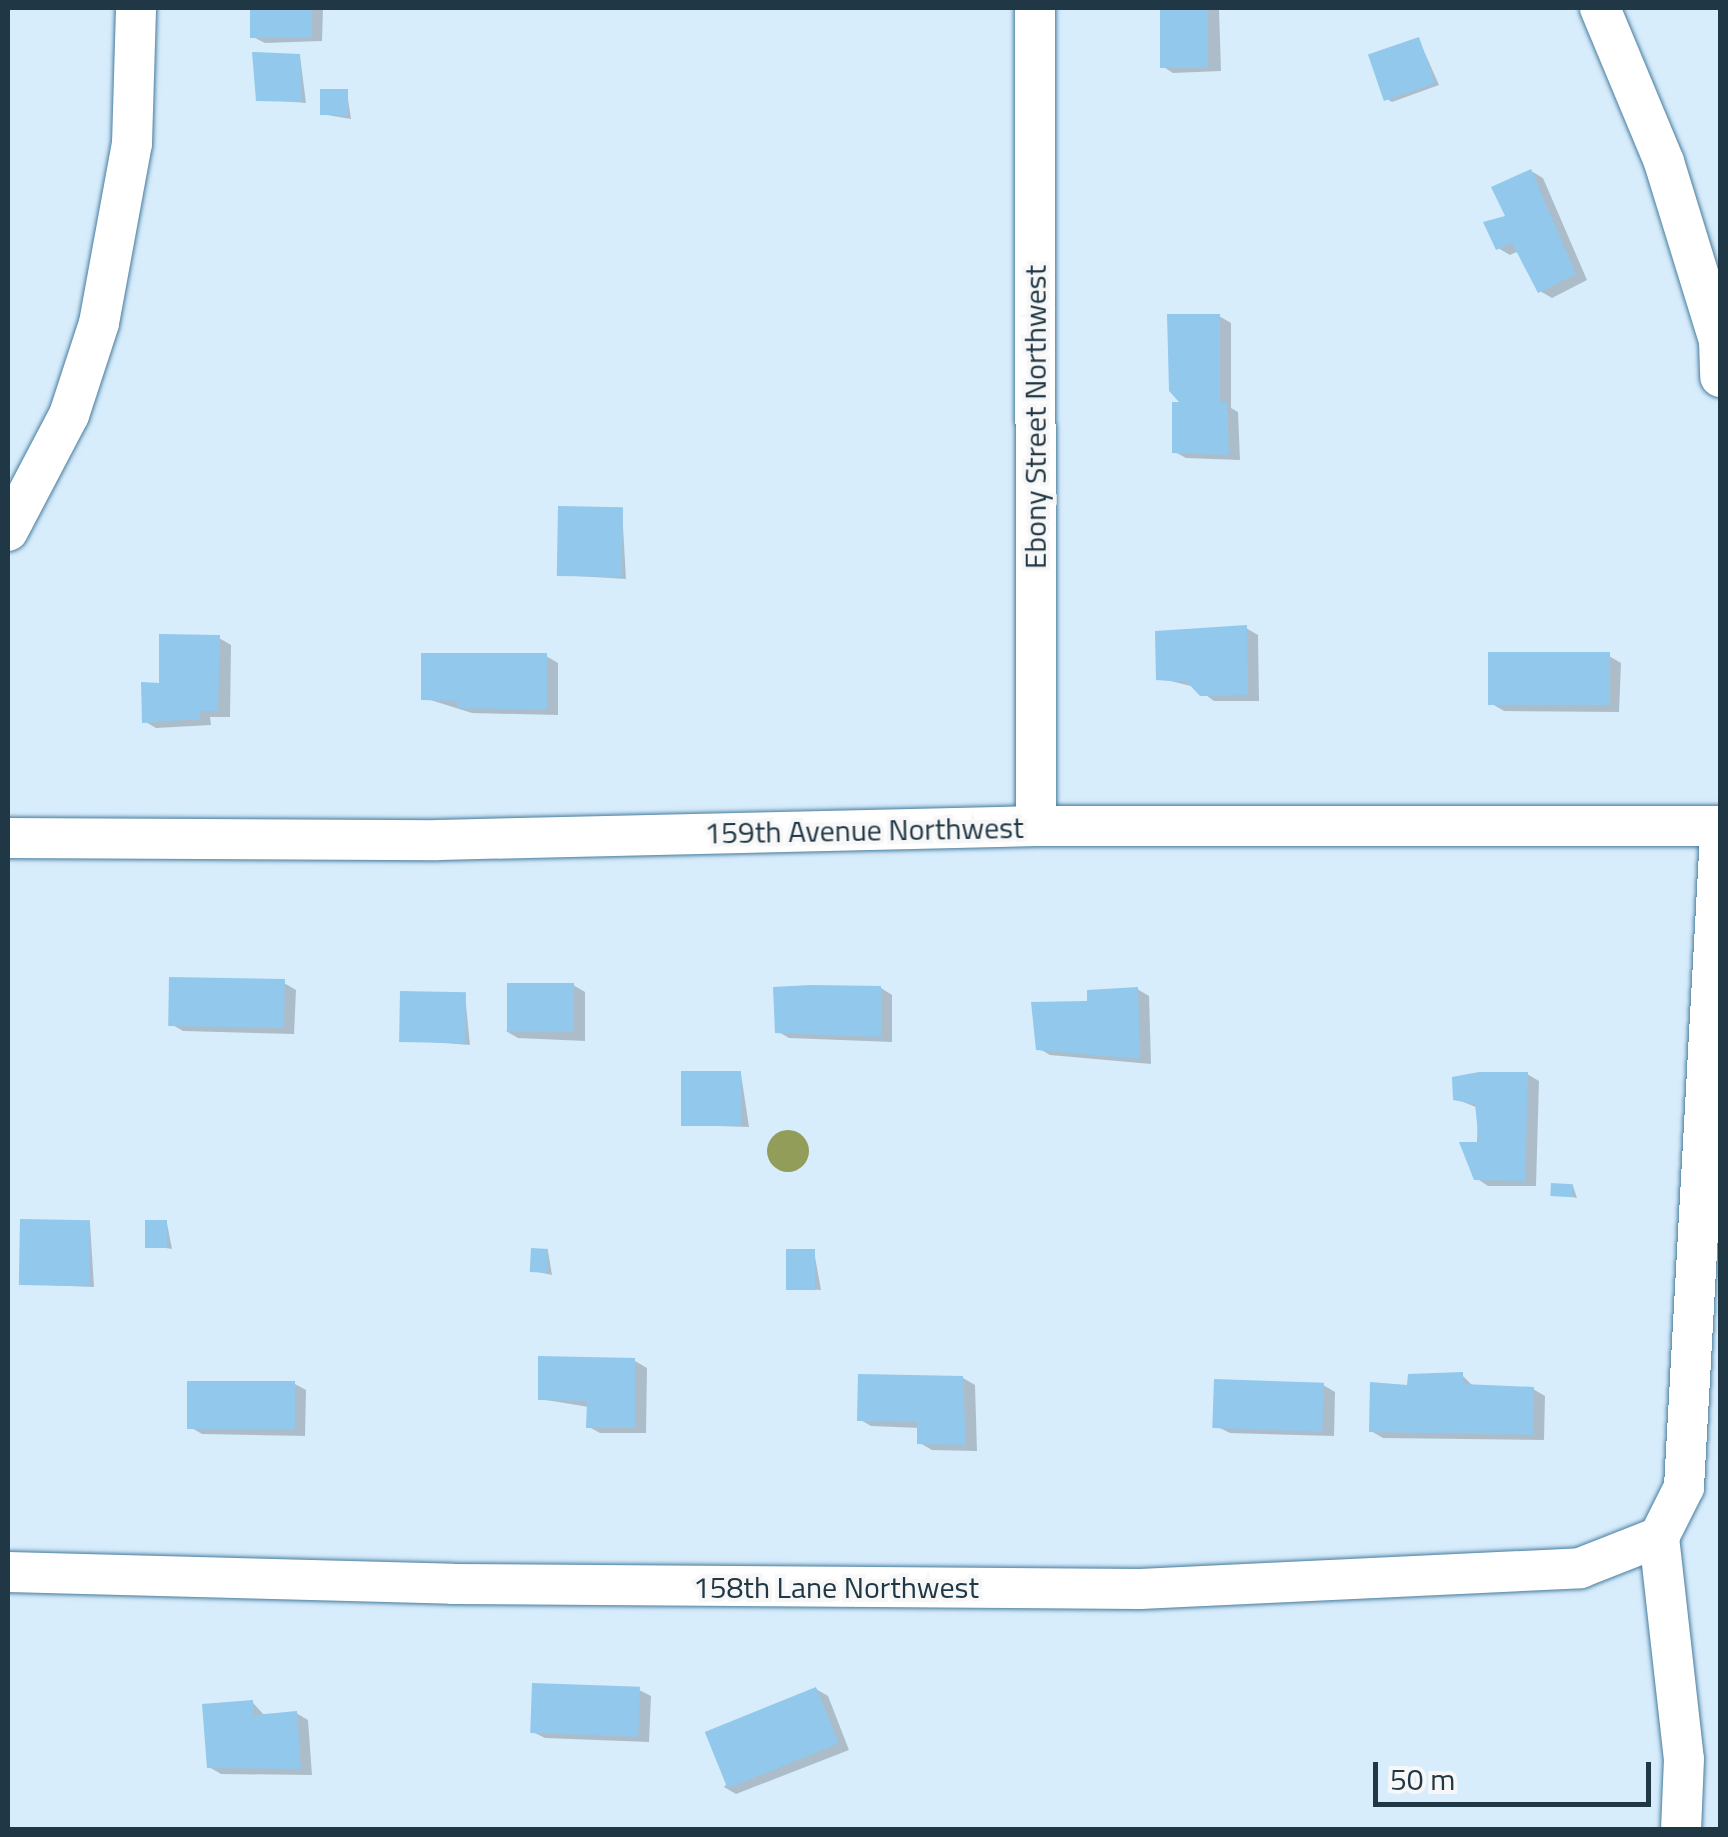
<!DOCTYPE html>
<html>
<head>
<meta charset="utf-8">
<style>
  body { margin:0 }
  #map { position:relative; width:1728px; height:1837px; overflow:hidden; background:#d7edfc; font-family:"Titillium Web",sans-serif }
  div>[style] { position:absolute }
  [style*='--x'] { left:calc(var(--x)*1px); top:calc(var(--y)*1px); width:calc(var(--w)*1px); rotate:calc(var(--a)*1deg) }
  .water>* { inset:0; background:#919d59 }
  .round { border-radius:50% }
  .shadow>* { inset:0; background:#0003 }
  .building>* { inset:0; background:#91c8ec; transform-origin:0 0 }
  .roads { filter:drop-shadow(0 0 2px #477c9d) drop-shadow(0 0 2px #477c9d) }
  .minor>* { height:40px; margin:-20px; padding:0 20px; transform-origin:20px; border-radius:20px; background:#fff }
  span { translate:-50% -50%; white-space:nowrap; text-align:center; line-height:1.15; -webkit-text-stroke:8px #f7f7f7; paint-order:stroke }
  .street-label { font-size:30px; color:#203745 }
  .frame { position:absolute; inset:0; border:10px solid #203745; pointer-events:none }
  .scale { position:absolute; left:1373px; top:1762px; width:278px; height:45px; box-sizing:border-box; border:5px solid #203745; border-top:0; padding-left:12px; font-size:30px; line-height:35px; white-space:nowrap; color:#203745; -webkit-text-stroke:8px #f7f7f7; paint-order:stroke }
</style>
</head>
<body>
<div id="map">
  <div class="water">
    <div class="round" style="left:767px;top:1130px;width:42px;height:42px"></div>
  </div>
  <div class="shadow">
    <div style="clip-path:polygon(252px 8px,323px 8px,322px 41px,265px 43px,253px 37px)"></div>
    <div style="clip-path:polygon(1163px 8px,1219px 8px,1221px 71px,1173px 73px,1162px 66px)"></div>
    <div style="clip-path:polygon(1419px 40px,1439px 85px,1392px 102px,1387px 99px)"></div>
    <div style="clip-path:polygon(300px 56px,306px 103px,258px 99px)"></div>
    <div style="clip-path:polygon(347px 92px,351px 119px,321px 114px)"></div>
    <div style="clip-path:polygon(1531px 171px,1543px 178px,1587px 280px,1552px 298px,1540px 291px,1519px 251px,1510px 255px,1498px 248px)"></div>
    <div style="clip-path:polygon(1219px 316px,1231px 323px,1231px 408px,1238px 412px,1240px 460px,1186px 458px,1175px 452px,1185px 405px)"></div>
    <div style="clip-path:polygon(622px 509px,626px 579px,561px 575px)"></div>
    <div style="clip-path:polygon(1246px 628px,1258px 635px,1259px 701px,1214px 701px,1195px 687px,1158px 678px)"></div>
    <div style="clip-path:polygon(219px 638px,231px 645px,230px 717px,210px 717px,211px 725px,156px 728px,144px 721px,161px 686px)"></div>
    <div style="clip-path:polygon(546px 656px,558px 663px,558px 715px,472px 713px,424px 698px)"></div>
    <div style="clip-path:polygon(1609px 656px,1621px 663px,1619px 712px,1504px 711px,1492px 704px)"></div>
    <div style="clip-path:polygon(284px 983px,296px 990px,294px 1034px,183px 1031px,171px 1024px)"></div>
    <div style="clip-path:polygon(573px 985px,585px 992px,585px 1041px,518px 1038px,506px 1031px)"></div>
    <div style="clip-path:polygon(881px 988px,892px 995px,892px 1042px,789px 1038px,777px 1031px)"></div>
    <div style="clip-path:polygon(1137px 989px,1149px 996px,1151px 1064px,1050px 1055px,1038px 1048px,1089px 1004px)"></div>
    <div style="clip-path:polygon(465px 995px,470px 1045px,402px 1040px)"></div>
    <div style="clip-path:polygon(741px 1074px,749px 1127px,685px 1125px)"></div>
    <div style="clip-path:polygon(1527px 1074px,1539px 1081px,1536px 1186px,1488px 1186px,1476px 1178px,1478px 1108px,1456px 1099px)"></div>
    <div style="clip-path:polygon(1573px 1186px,1577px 1198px,1554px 1194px)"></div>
    <div style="clip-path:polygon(90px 1223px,94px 1287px,22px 1284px)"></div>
    <div style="clip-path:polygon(167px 1223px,172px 1249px,147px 1245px)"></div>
    <div style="clip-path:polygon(548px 1251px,552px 1275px,533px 1271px)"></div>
    <div style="clip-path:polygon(814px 1251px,821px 1290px,789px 1288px)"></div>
    <div style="clip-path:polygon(635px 1361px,647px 1368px,646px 1433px,600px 1433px,589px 1427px,589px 1407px,540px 1399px)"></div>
    <div style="clip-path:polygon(1462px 1375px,1474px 1387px,1533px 1389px,1545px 1396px,1544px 1440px,1383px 1438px,1371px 1431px,1410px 1387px)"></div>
    <div style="clip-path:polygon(963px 1378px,975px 1385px,977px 1451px,932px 1450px,920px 1443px,920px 1428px,871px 1426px,859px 1419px)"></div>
    <div style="clip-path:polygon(295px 1384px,306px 1390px,305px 1436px,202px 1434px,190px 1427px)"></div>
    <div style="clip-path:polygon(1323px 1385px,1335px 1392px,1334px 1436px,1230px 1433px,1218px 1427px)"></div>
    <div style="clip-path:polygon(816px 1689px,828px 1696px,849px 1750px,736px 1794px,724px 1787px)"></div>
    <div style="clip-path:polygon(639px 1690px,651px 1696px,649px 1742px,545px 1738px,533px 1732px)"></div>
    <div style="clip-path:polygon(253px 1703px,265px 1716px,296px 1713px,308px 1720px,312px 1775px,221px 1774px,209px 1767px)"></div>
  </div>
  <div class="building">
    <div style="left:250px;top:8px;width:62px;height:30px"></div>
    <div style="left:1160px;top:8px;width:48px;height:60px"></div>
    <div style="left:1419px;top:37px;width:49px;height:54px;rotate:71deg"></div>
    <div style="clip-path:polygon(252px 52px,300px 54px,302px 102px,256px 101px)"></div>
    <div style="left:320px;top:89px;width:28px;height:26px"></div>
    <div style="clip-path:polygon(1531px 169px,1576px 274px,1538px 293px,1512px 243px,1496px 250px,1483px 222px,1505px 216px,1491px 187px)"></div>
    <div style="clip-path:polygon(1167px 314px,1220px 314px,1220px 402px,1227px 402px,1229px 455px,1172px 453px,1172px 402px,1179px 402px,1169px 391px)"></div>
    <div style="left:558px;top:506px;width:65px;height:70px;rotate:1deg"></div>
    <div style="clip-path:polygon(1247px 625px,1248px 695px,1200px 696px,1187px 682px,1156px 680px,1155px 631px)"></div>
    <div style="clip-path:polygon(159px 634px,220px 635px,218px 711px,199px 711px,200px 719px,142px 723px,141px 682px,159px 683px)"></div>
    <div style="left:1488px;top:652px;width:122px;height:53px"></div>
    <div style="clip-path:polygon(421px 653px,547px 653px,547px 710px,457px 708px,458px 701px,421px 700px)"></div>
    <div style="left:169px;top:977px;width:116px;height:49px;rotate:1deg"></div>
    <div style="left:507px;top:983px;width:67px;height:49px"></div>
    <div style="clip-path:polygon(810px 985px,881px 986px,881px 1037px,775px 1033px,773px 987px)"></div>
    <div style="clip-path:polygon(1138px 987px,1140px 1059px,1036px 1050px,1031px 1002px,1087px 1001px,1087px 990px)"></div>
    <div style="left:400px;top:991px;width:66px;height:51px;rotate:1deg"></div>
    <div style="left:681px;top:1071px;width:60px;height:55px"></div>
    <div style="clip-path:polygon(1479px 1072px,1528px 1072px,1525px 1181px,1474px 1180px,1459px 1142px,1479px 1142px,1475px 1104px,1453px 1100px,1452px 1077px)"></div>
    <div style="left:1551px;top:1183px;width:22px;height:13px;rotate:3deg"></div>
    <div style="left:20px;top:1219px;width:70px;height:66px;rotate:1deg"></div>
    <div style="left:167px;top:1220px;width:28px;height:22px;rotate:90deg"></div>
    <div style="left:531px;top:1248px;width:17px;height:24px;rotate:3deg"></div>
    <div style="left:786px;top:1249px;width:29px;height:41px"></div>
    <div style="clip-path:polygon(538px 1356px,635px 1358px,635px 1428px,586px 1428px,587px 1401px,538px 1400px)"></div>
    <div style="clip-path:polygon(1463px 1372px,1463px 1384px,1534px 1387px,1533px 1435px,1369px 1432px,1370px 1382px,1407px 1385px,1408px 1374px)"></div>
    <div style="clip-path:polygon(858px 1374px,963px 1376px,966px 1445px,917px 1444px,917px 1422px,857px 1421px)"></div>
    <div style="left:1214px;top:1379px;width:110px;height:49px;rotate:2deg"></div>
    <div style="left:187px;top:1381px;width:108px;height:48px"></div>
    <div style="left:532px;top:1683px;width:108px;height:50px;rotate:2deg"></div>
    <div style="left:816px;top:1687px;width:61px;height:120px;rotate:68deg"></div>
    <div style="clip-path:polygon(253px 1700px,254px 1715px,297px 1711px,301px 1769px,207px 1768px,202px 1704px)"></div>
  </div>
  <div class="roads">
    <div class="minor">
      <div style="--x:1035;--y:8;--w:818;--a:89.93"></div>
      <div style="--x:1600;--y:8;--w:167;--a:67.4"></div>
      <div style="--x:1664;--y:162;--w:187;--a:72.9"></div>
      <div style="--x:1719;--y:341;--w:36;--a:88"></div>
      <div style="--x:8;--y:531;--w:131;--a:-62.3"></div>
      <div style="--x:69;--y:415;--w:97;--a:-71.9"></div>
      <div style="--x:99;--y:323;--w:182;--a:-79.6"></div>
      <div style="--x:132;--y:144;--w:136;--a:-88.3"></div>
      <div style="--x:8;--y:838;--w:430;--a:0.3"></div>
      <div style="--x:438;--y:840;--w:598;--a:-1.34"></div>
      <div style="--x:1036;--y:826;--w:684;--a:0"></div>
      <div style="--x:1659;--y:1537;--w:56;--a:-63.4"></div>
      <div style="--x:1684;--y:1487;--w:654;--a:-86.84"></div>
      <div style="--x:1659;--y:1537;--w:223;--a:83.6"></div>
      <div style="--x:1684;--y:1759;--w:71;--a:92.4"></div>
      <div style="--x:8;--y:1572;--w:445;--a:1.5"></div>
      <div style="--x:453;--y:1584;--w:687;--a:0.42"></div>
      <div style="--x:1140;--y:1589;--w:441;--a:-2.7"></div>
      <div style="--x:1580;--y:1568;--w:85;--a:-21.4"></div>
    </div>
  </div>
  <div class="street-label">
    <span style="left:1035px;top:417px;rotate:-90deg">Ebony Street Northwest</span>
    <span style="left:864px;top:830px;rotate:-1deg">159th Avenue Northwest</span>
    <span style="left:836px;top:1587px">158th Lane Northwest</span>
  </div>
  <div class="frame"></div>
  <div class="scale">50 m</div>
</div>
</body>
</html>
